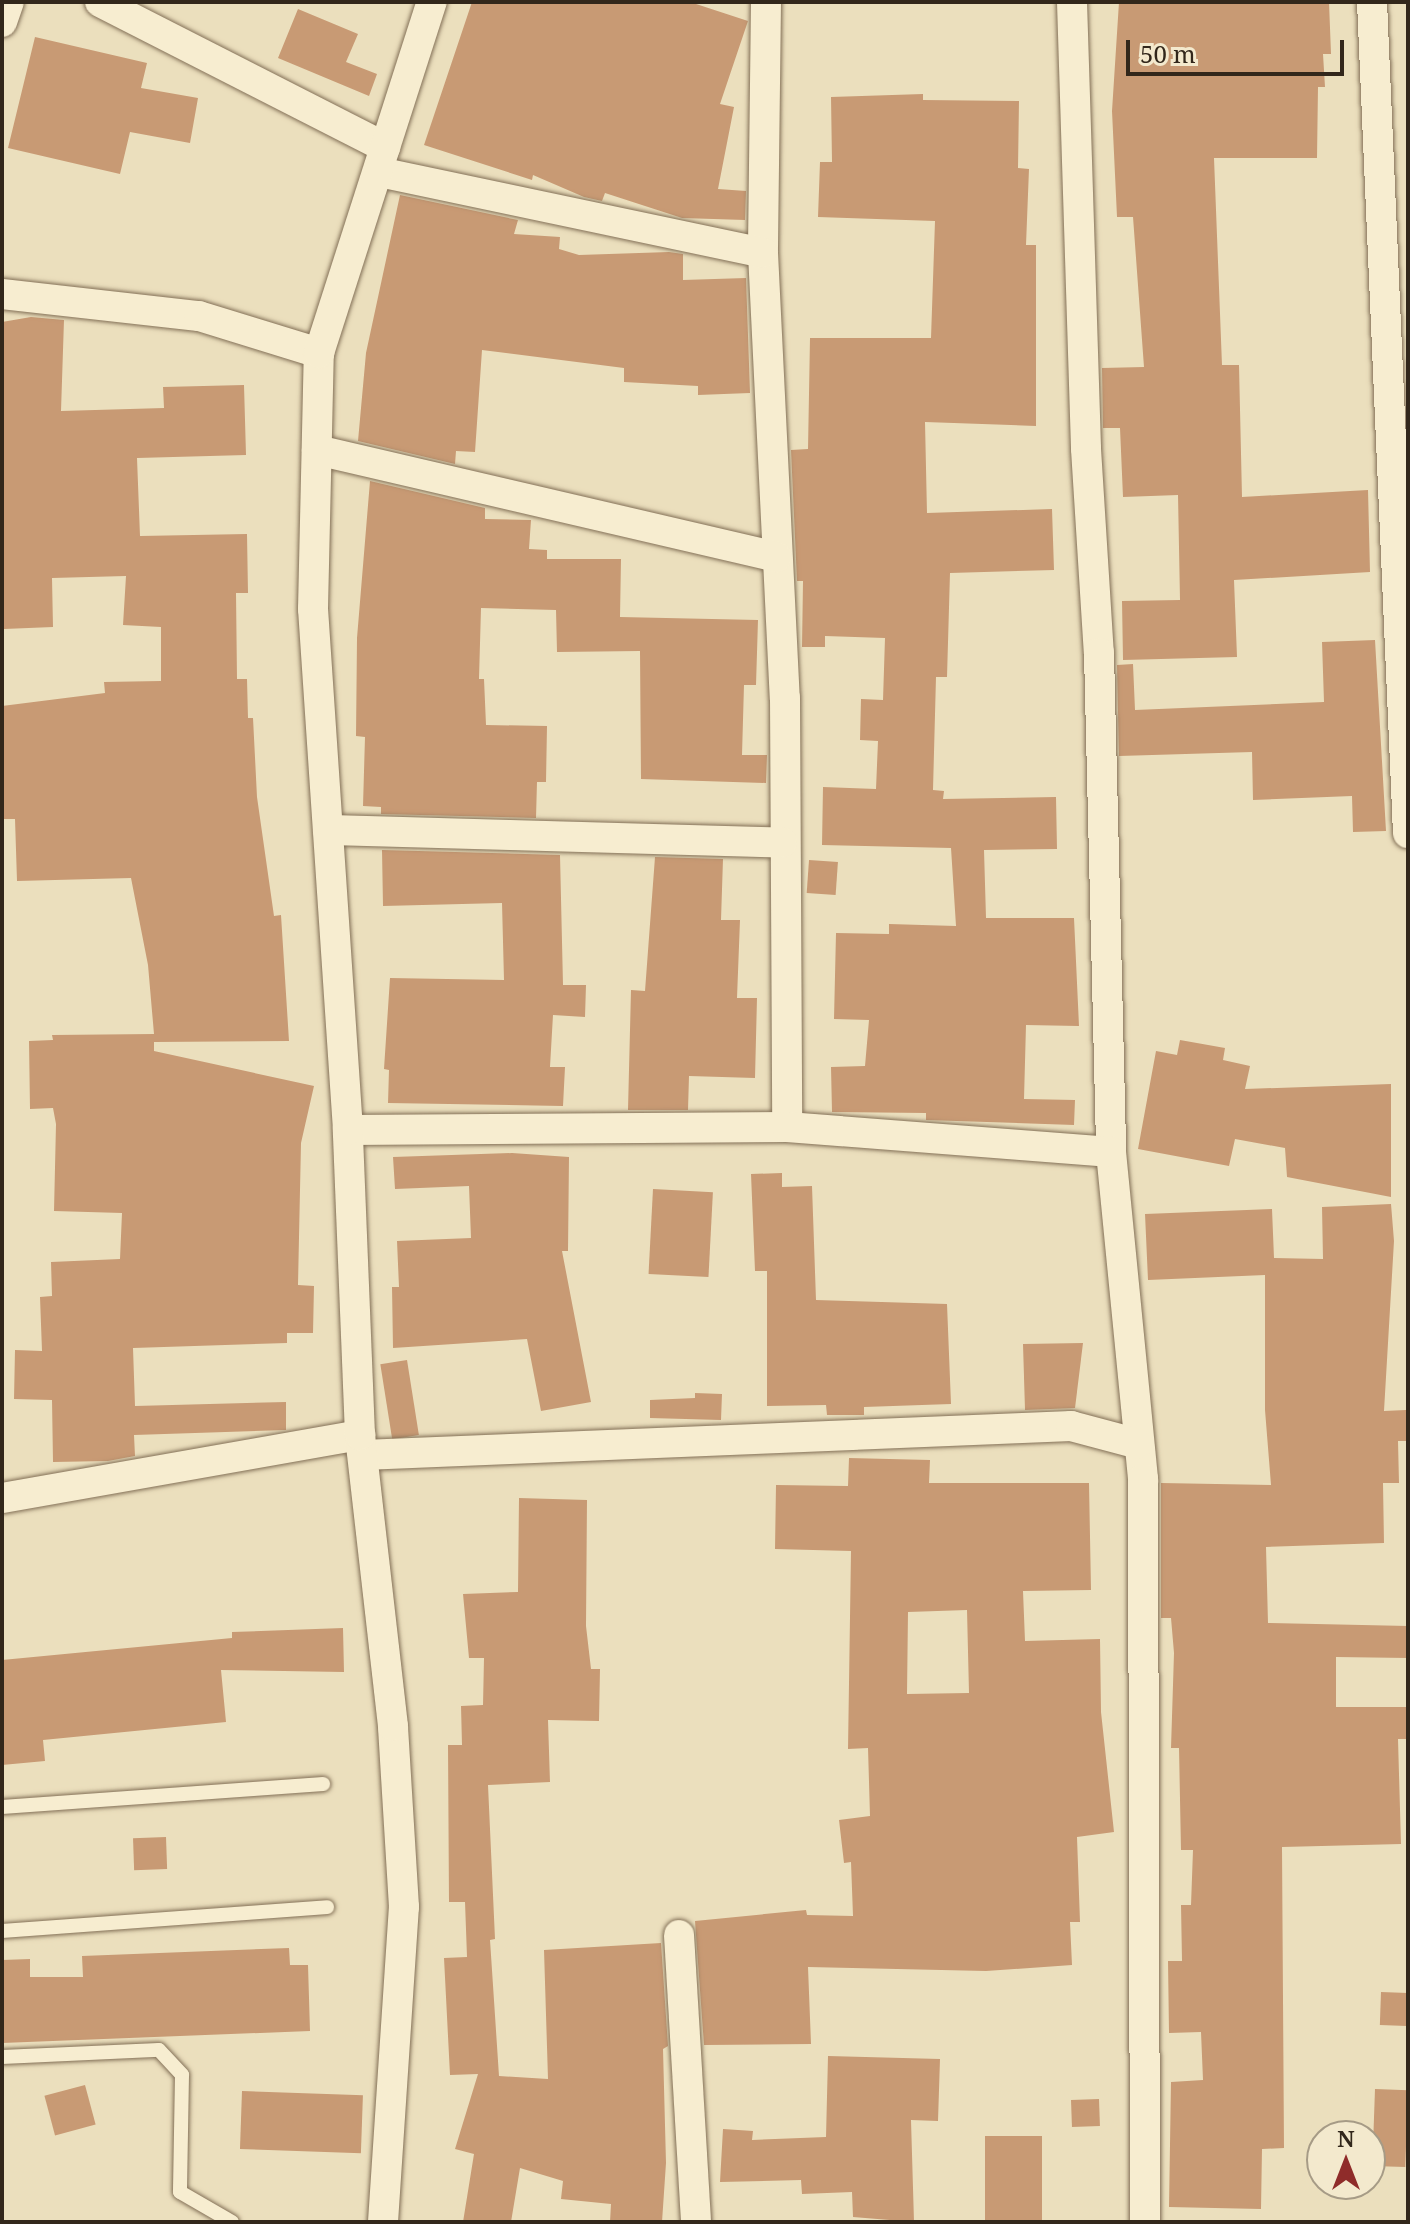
<!DOCTYPE html>
<html>
<head>
<meta charset="utf-8">
<style>
  body { margin:0 }
  #map { position:relative; width:1410px; height:2224px; overflow:hidden; background:#ebdfbd; font-family:"Noto Serif",serif }
  div>[style] { position:absolute }
  [style*='--x'] { left:calc(var(--x)*1px); top:calc(var(--y)*1px); width:calc(var(--w)*1px); rotate:calc(var(--a)*1deg) }
  .building>* { inset:0; background:#c89a74; transform-origin:0 0 }
  .roads { filter:drop-shadow(0 0 2px #837057) drop-shadow(0 0 2px #837057) }
  .service>* { height:14px; margin:-7px; padding:0 7px; transform-origin:7px; border-radius:7px; background:#f7edd0 }
  .minor>* { height:30px; margin:-15px; padding:0 15px; transform-origin:15px; border-radius:15px; background:#f7edd0 }
  span { translate:-50% -50%; white-space:nowrap; text-align:center; line-height:1.15; -webkit-text-stroke:6px #f3e9cd; paint-order:stroke }
  .frame { position:absolute; inset:0; border:4px solid #32271b; pointer-events:none }
  .north { position:absolute; left:1306px; top:2120px; width:80px; height:80px; box-sizing:border-box; background:#f3e9cd; border:2px solid #a69b86; border-radius:50%; rotate:0deg; font-size:22px; font-weight:700; line-height:32px; text-align:center; color:#32271b }
  .north::after { content:''; display:block; margin:auto; width:28px; height:36px; background:#8f2c2a; clip-path:polygon(50% 0,100% 100%,50% 72%,0 100%) }
  .scale { position:absolute; left:1126px; top:40px; width:218px; height:36px; box-sizing:border-box; border:4px solid #32271b; border-top:0; padding-left:10px; font-size:24px; line-height:28px; white-space:nowrap; color:#32271b; -webkit-text-stroke:6px #f3e9cd; paint-order:stroke }
</style>
</head>
<body>
<div id="map">
  <div class="building">
    <div style="clip-path:polygon(472px 2px,690px 2px,748px 21px,720px 104px,734px 107px,718px 189px,746px 191px,745px 220px,682px 218px,605px 193px,602px 201px,584px 197px,533px 175px,532px 180px,424px 145px)"></div>
    <div style="clip-path:polygon(1119px 2px,1329px 2px,1331px 54px,1323px 54px,1325px 87px,1318px 87px,1317px 158px,1214px 158px,1222px 365px,1239px 365px,1242px 497px,1368px 490px,1370px 572px,1234px 580px,1237px 657px,1123px 660px,1122px 601px,1180px 600px,1178px 495px,1123px 497px,1120px 428px,1103px 428px,1102px 368px,1144px 367px,1133px 217px,1117px 217px,1112px 111px)"></div>
    <div style="clip-path:polygon(298px 9px,358px 34px,346px 62px,377px 74px,369px 96px,278px 58px)"></div>
    <div style="clip-path:polygon(35px 37px,147px 63px,141px 88px,198px 98px,190px 143px,130px 132px,120px 174px,8px 148px)"></div>
    <div style="clip-path:polygon(923px 94px,923px 100px,1019px 101px,1018px 168px,1029px 169px,1026px 245px,1036px 245px,1036px 426px,925px 422px,927px 513px,1052px 509px,1054px 570px,950px 573px,947px 677px,936px 677px,933px 790px,944px 791px,943px 799px,1056px 797px,1057px 849px,984px 850px,986px 918px,1074px 918px,1079px 1026px,1026px 1025px,1024px 1099px,1075px 1100px,1074px 1125px,926px 1120px,926px 1113px,832px 1112px,831px 1067px,865px 1066px,869px 1020px,834px 1019px,836px 933px,889px 934px,889px 924px,956px 926px,951px 848px,822px 845px,823px 787px,876px 789px,878px 741px,860px 740px,861px 699px,883px 700px,885px 638px,825px 636px,825px 647px,802px 647px,803px 581px,797px 581px,791px 450px,808px 449px,810px 338px,931px 338px,935px 221px,818px 217px,820px 162px,832px 162px,831px 97px)"></div>
    <div style="clip-path:polygon(400px 195px,518px 220px,514px 234px,560px 237px,559px 249px,579px 255px,669px 252px,683px 254px,683px 280px,746px 278px,750px 393px,698px 395px,698px 386px,624px 382px,624px 368px,482px 350px,475px 452px,456px 451px,455px 464px,358px 441px,366px 353px)"></div>
    <div style="clip-path:polygon(31px 317px,64px 320px,61px 411px,164px 408px,163px 387px,244px 385px,246px 455px,137px 458px,140px 536px,247px 534px,248px 593px,236px 593px,237px 679px,247px 679px,248px 718px,253px 718px,257px 797px,274px 916px,281px 915px,289px 1041px,154px 1042px,154px 1051px,314px 1086px,301px 1143px,298px 1285px,314px 1286px,313px 1333px,287px 1333px,287px 1343px,133px 1348px,135px 1406px,286px 1402px,286px 1430px,134px 1435px,135px 1456px,108px 1461px,53px 1462px,52px 1400px,14px 1399px,15px 1350px,42px 1351px,40px 1297px,52px 1296px,51px 1262px,120px 1259px,122px 1213px,54px 1211px,56px 1124px,53px 1108px,30px 1109px,29px 1041px,53px 1040px,52px 1035px,154px 1034px,148px 965px,131px 878px,17px 881px,15px 819px,2px 819px,2px 706px,105px 693px,104px 682px,161px 681px,161px 627px,123px 625px,126px 576px,52px 578px,53px 627px,4px 629px,2px 322px)"></div>
    <div style="clip-path:polygon(370px 481px,485px 508px,485px 519px,531px 520px,529px 549px,547px 550px,547px 559px,621px 559px,620px 617px,758px 620px,756px 685px,744px 685px,742px 755px,767px 755px,766px 783px,641px 779px,640px 651px,557px 652px,556px 610px,481px 608px,479px 679px,484px 679px,486px 725px,547px 726px,546px 782px,537px 782px,536px 818px,381px 814px,381px 807px,363px 806px,365px 737px,356px 736px,357px 638px)"></div>
    <div style="clip-path:polygon(1375px 640px,1386px 831px,1353px 832px,1352px 796px,1253px 800px,1252px 752px,1119px 756px,1117px 665px,1133px 664px,1135px 710px,1324px 702px,1322px 642px)"></div>
    <div style="clip-path:polygon(382px 850px,560px 855px,563px 985px,586px 985px,585px 1017px,553px 1015px,550px 1067px,565px 1067px,563px 1106px,388px 1103px,389px 1070px,384px 1069px,390px 978px,504px 980px,502px 903px,383px 906px)"></div>
    <div style="clip-path:polygon(655px 857px,723px 859px,721px 920px,740px 920px,737px 998px,757px 998px,755px 1078px,689px 1076px,688px 1110px,628px 1110px,631px 990px,645px 991px)"></div>
    <div style="left:809px;top:860px;width:29px;height:33px;rotate:4deg"></div>
    <div style="clip-path:polygon(1180px 1040px,1225px 1048px,1223px 1060px,1250px 1066px,1245px 1089px,1391px 1084px,1391px 1197px,1287px 1177px,1285px 1148px,1235px 1139px,1229px 1166px,1138px 1149px,1156px 1051px,1177px 1055px)"></div>
    <div style="clip-path:polygon(512px 1153px,569px 1157px,568px 1251px,562px 1251px,591px 1402px,541px 1411px,527px 1339px,393px 1348px,392px 1287px,399px 1287px,397px 1241px,471px 1238px,469px 1186px,395px 1189px,393px 1157px)"></div>
    <div style="clip-path:polygon(782px 1173px,782px 1187px,812px 1186px,816px 1300px,947px 1304px,951px 1404px,864px 1407px,864px 1415px,827px 1415px,826px 1405px,767px 1406px,767px 1271px,755px 1271px,751px 1174px)"></div>
    <div style="left:653px;top:1189px;width:60px;height:85px;rotate:3deg"></div>
    <div style="clip-path:polygon(1391px 1204px,1394px 1241px,1384px 1411px,1406px 1410px,1406px 1441px,1398px 1441px,1399px 1483px,1383px 1483px,1384px 1543px,1266px 1547px,1268px 1623px,1408px 1626px,1408px 1658px,1336px 1657px,1336px 1707px,1408px 1707px,1408px 1739px,1398px 1739px,1401px 1844px,1282px 1847px,1284px 2148px,1262px 2149px,1261px 2209px,1169px 2207px,1171px 2082px,1203px 2080px,1201px 2032px,1169px 2033px,1168px 1961px,1182px 1961px,1181px 1905px,1191px 1905px,1193px 1850px,1181px 1850px,1179px 1748px,1171px 1748px,1174px 1653px,1171px 1618px,1161px 1618px,1161px 1483px,1271px 1485px,1265px 1410px,1265px 1275px,1148px 1280px,1145px 1214px,1272px 1209px,1274px 1258px,1323px 1259px,1322px 1207px)"></div>
    <div style="clip-path:polygon(1083px 1343px,1075px 1408px,1025px 1410px,1023px 1344px)"></div>
    <div style="left:407px;top:1360px;width:76px;height:27px;rotate:81deg"></div>
    <div style="clip-path:polygon(695px 1393px,722px 1394px,721px 1420px,650px 1418px,650px 1400px,695px 1398px)"></div>
    <div style="clip-path:polygon(evenodd,849px 1458px,930px 1460px,929px 1483px,1089px 1483px,1091px 1590px,1023px 1591px,1025px 1641px,1100px 1639px,1101px 1712px,1114px 1832px,1077px 1837px,1080px 1922px,1070px 1922px,1072px 1965px,986px 1971px,808px 1967px,811px 2044px,704px 2045px,695px 1921px,806px 1910px,807px 1915px,853px 1916px,851px 1862px,844px 1863px,839px 1820px,870px 1816px,868px 1748px,848px 1749px,851px 1551px,775px 1549px,776px 1485px,848px 1486px,849px 1458px,967px 1610px,969px 1693px,907px 1694px,908px 1612px,967px 1610px)"></div>
    <div style="clip-path:polygon(519px 1498px,587px 1500px,586px 1626px,591px 1669px,600px 1669px,599px 1721px,548px 1720px,550px 1782px,488px 1785px,495px 1939px,490px 1940px,499px 2076px,548px 2079px,544px 1950px,661px 1943px,668px 2046px,663px 2049px,666px 2163px,662px 2222px,610px 2222px,611px 2204px,561px 2199px,563px 2181px,520px 2168px,511px 2222px,463px 2222px,474px 2154px,455px 2149px,478px 2074px,450px 2075px,444px 1958px,467px 1957px,465px 1902px,449px 1902px,448px 1745px,462px 1745px,461px 1706px,483px 1705px,484px 1658px,469px 1658px,463px 1594px,518px 1592px)"></div>
    <div style="clip-path:polygon(343px 1628px,344px 1672px,221px 1670px,226px 1722px,43px 1740px,45px 1761px,2px 1765px,2px 1660px,232px 1638px,232px 1632px)"></div>
    <div style="left:166px;top:1837px;width:32px;height:33px;rotate:88deg"></div>
    <div style="clip-path:polygon(289px 1948px,290px 1965px,308px 1965px,310px 2031px,2px 2043px,2px 1960px,30px 1959px,30px 1977px,83px 1977px,82px 1956px)"></div>
    <div style="left:1381px;top:1992px;width:27px;height:33px;rotate:2deg"></div>
    <div style="clip-path:polygon(828px 2056px,940px 2059px,938px 2121px,911px 2120px,914px 2222px,853px 2217px,852px 2192px,802px 2194px,801px 2180px,720px 2182px,723px 2129px,753px 2131px,752px 2140px,826px 2137px)"></div>
    <div style="left:85px;top:2085px;width:41px;height:42px;rotate:75deg"></div>
    <div style="left:1375px;top:2089px;width:33px;height:77px;rotate:2deg"></div>
    <div style="left:242px;top:2091px;width:121px;height:58px;rotate:2deg"></div>
    <div style="left:1099px;top:2099px;width:27px;height:28px;rotate:88deg"></div>
    <div style="left:985px;top:2136px;width:57px;height:86px"></div>
  </div>
  <div class="roads">
    <div class="service">
      <div style="--x:2;--y:1807;--w:322;--a:-4.1"></div>
      <div style="--x:2;--y:1931;--w:326;--a:-4.2"></div>
      <div style="--x:2;--y:2057;--w:157;--a:-2.6"></div>
      <div style="--x:159;--y:2050;--w:34;--a:47"></div>
      <div style="--x:182;--y:2075;--w:117;--a:91"></div>
      <div style="--x:180;--y:2192;--w:60;--a:30"></div>
    </div>
    <div class="minor">
      <div style="--x:100;--y:2;--w:320;--a:27"></div>
      <div style="--x:766;--y:2;--w:251;--a:90.7"></div>
      <div style="--x:763;--y:253;--w:446;--a:87.2"></div>
      <div style="--x:785;--y:698;--w:429;--a:89.7"></div>
      <div style="--x:1072;--y:2;--w:447;--a:88.2"></div>
      <div style="--x:1086;--y:449;--w:204;--a:86.4"></div>
      <div style="--x:1099;--y:653;--w:499;--a:88.6"></div>
      <div style="--x:1111;--y:1152;--w:329;--a:84.4"></div>
      <div style="--x:1143;--y:1479;--w:743;--a:89.85"></div>
      <div style="--x:1372;--y:2;--w:832;--a:87.52"></div>
      <div style="--x:2;--y:22;--w:21;--a:-71"></div>
      <div style="--x:379;--y:172;--w:392;--a:11.9"></div>
      <div style="--x:2;--y:294;--w:198;--a:6.4"></div>
      <div style="--x:199;--y:316;--w:126;--a:17.1"></div>
      <div style="--x:317;--y:450;--w:472;--a:13.1"></div>
      <div style="--x:328;--y:830;--w:454;--a:1.6"></div>
      <div style="--x:348;--y:1130;--w:439;--a:-0.4"></div>
      <div style="--x:787;--y:1127;--w:325;--a:4.4"></div>
      <div style="--x:363;--y:1455;--w:709;--a:-2.35"></div>
      <div style="--x:1071;--y:1426;--w:69;--a:15"></div>
      <div style="--x:2;--y:1498;--w:364;--a:-10"></div>
      <div style="--x:679;--y:1935;--w:288;--a:86.6"></div>
      <div style="--x:383;--y:2222;--w:316;--a:-86.2"></div>
      <div style="--x:404;--y:1907;--w:181;--a:-93.5"></div>
      <div style="--x:393;--y:1726;--w:293;--a:-96.5"></div>
      <div style="--x:360;--y:1435;--w:305;--a:-92.3"></div>
      <div style="--x:348;--y:1130;--w:522;--a:-93.84"></div>
      <div style="--x:313;--y:609;--w:256;--a:-88.7"></div>
      <div style="--x:319;--y:353;--w:369;--a:-72.2"></div>
    </div>
  </div>
  <div class="frame"></div>
  <div class="north">N</div>
  <div class="scale">50 m</div>
</div>
</body>
</html>
